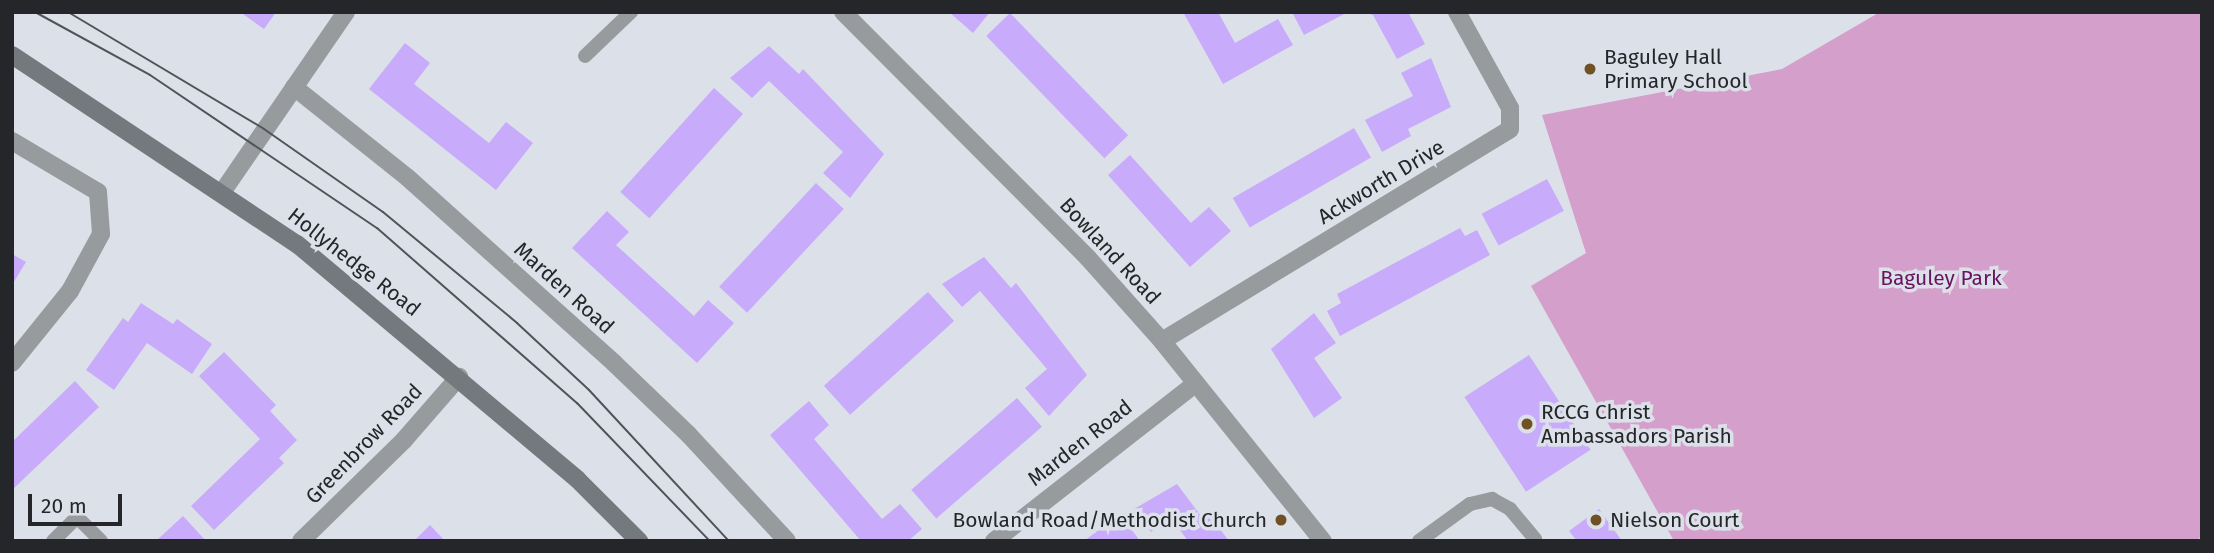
<!DOCTYPE html>
<html>
<head>
<meta charset="utf-8">
<style>
  body { margin:0 }
  #map { position:relative; width:2214px; height:553px; overflow:hidden; background:#dce0e9; font-family:"Fira Sans",sans-serif }
  div>[style] { position:absolute }
  [style*='--x'] { left:calc(var(--x)*1px); top:calc(var(--y)*1px); width:calc(var(--w)*1px); rotate:calc(var(--a)*1deg) }
  .green>* { inset:0; background:#d49fca }
  .building>* { inset:0; background:#c8abfb; transform-origin:0 0 }
  .lane>* { height:14px; margin:-7px; padding:0 7px; transform-origin:7px; border-radius:7px; background:#979b9d }
  .street>* { height:18px; margin:-9px; padding:0 9px; transform-origin:9px; border-radius:9px; background:#979b9d }
  .secondary>* { height:18px; margin:-9px; padding:0 9px; transform-origin:9px; border-radius:9px; background:#74797d }
  .tram>* { height:2px; margin:-1px; padding:0 1px; transform-origin:1px; border-radius:1px; background:#515358 }
  .dots>* { width:19px; height:19px; translate:-50% -50%; box-sizing:border-box; border:4px solid #dce0e9; border-radius:50% }
  span { translate:-50% -50%; white-space:nowrap; text-align:center; line-height:1.15; -webkit-text-stroke:7px #dce0e9; paint-order:stroke }
  .poi-label { font-size:21px; color:#242629 }
  .left { translate:0 -50%; text-align:left }
  .right { translate:-100% -50%; text-align:right }
  .street-label { font-size:21px; color:#242629 }
  .park-label { font-size:21px; color:#68135e }
  .frame { position:absolute; inset:0; border:14px solid #242629; pointer-events:none }
  .scale { position:absolute; left:28px; top:494px; width:94px; height:32px; box-sizing:border-box; border:4px solid #242629; border-top:0; padding-left:9px; font-size:21px; line-height:24px; white-space:nowrap; color:#242629; -webkit-text-stroke:5px #dce0e9; paint-order:stroke }
</style>
</head>
<body>
<div id="map">
  <div class="green">
    <div style="clip-path:polygon(1880px 12px,2202px 12px,2202px 536px,2196px 541px,1674px 541px,1531px 286px,1586px 253px,1542px 115px,1782px 69px)"></div>
  </div>
  <div class="building">
    <div style="clip-path:polygon(240px 12px,276px 12px,264px 29px)"></div>
    <div style="clip-path:polygon(949px 12px,990px 12px,973px 33px)"></div>
    <div style="clip-path:polygon(1183px 12px,1218px 12px,1235px 43px,1278px 19px,1293px 45px,1223px 84px)"></div>
    <div style="clip-path:polygon(1292px 12px,1348px 12px,1304px 35px)"></div>
    <div style="clip-path:polygon(1364px 12px,1408px 12px,1425px 44px,1397px 59px,1373px 15px)"></div>
    <div style="left:1010px;top:13px;width:170px;height:33px;rotate:46deg"></div>
    <div style="clip-path:polygon(405px 43px,430px 63px,414px 84px,489px 143px,506px 122px,533px 143px,496px 190px,369px 89px)"></div>
    <div style="clip-path:polygon(769px 46px,799px 74px,803px 69px,884px 154px,850px 198px,823px 173px,843px 152px,769px 81px,752px 98px,730px 78px)"></div>
    <div style="clip-path:polygon(1431px 58px,1451px 107px,1408px 129px,1411px 136px,1382px 152px,1365px 120px,1413px 96px,1401px 73px)"></div>
    <div style="left:714px;top:88px;width:39px;height:140px;rotate:42deg"></div>
    <div style="left:1354px;top:128px;width:34px;height:140px;rotate:60deg"></div>
    <div style="clip-path:polygon(1130px 155px,1191px 223px,1209px 207px,1231px 231px,1190px 267px,1108px 175px)"></div>
    <div style="left:1547px;top:179px;width:36px;height:74px;rotate:62deg"></div>
    <div style="left:816px;top:183px;width:38px;height:142px;rotate:43deg"></div>
    <div style="clip-path:polygon(607px 211px,629px 232px,616px 245px,694px 316px,708px 300px,734px 323px,697px 363px,572px 248px)"></div>
    <div style="clip-path:polygon(1460px 228px,1465px 236px,1477px 230px,1490px 255px,1340px 336px,1327px 311px,1341px 303px,1337px 294px)"></div>
    <div style="clip-path:polygon(12px 254px,26px 262px,12px 285px)"></div>
    <div style="clip-path:polygon(984px 257px,1011px 288px,1016px 283px,1087px 375px,1049px 416px,1025px 388px,1047px 369px,980px 291px,962px 307px,942px 284px)"></div>
    <div style="left:928px;top:292px;width:39px;height:140px;rotate:48deg"></div>
    <div style="clip-path:polygon(141px 303px,173px 324px,177px 319px,212px 344px,192px 374px,147px 343px,114px 390px,86px 370px,123px 318px,128px 322px)"></div>
    <div style="clip-path:polygon(1314px 313px,1336px 343px,1314px 358px,1342px 398px,1314px 418px,1271px 349px)"></div>
    <div style="clip-path:polygon(224px 352px,276px 405px,270px 411px,297px 440px,279px 458px,284px 463px,214px 530px,191px 506px,260px 439px,199px 376px)"></div>
    <div style="left:1529px;top:355px;width:113px;height:77px;rotate:57deg"></div>
    <div style="clip-path:polygon(75px 381px,99px 407px,12px 490px,12px 442px)"></div>
    <div style="left:1017px;top:398px;width:38px;height:140px;rotate:49deg"></div>
    <div style="clip-path:polygon(809px 401px,829px 425px,814px 439px,882px 519px,900px 504px,922px 529px,908px 541px,861px 541px,770px 435px)"></div>
    <div style="clip-path:polygon(1177px 484px,1201px 516px,1207px 512px,1229px 541px,1188px 541px,1171px 518px,1151px 532px,1134px 509px)"></div>
    <div style="clip-path:polygon(1599px 509px,1622px 541px,1577px 541px,1569px 531px)"></div>
    <div style="clip-path:polygon(1120px 514px,1140px 541px,1084px 541px)"></div>
    <div style="clip-path:polygon(183px 516px,206px 541px,156px 541px)"></div>
    <div style="clip-path:polygon(430px 525px,445px 541px,414px 541px)"></div>
  </div>
  <div class="lane">
    <div style="--x:585;--y:56;--w:64;--a:-43.7"></div>
    <div style="--x:53;--y:541;--w:34;--a:-45"></div>
    <div style="--x:77;--y:517;--w:34;--a:45"></div>
    <div style="--x:1419;--y:541;--w:63;--a:-36"></div>
    <div style="--x:1470;--y:504;--w:23;--a:-13"></div>
    <div style="--x:1492;--y:499;--w:21;--a:29"></div>
    <div style="--x:1510;--y:509;--w:39;--a:50"></div>
  </div>
  <div class="street">
    <div style="--x:843;--y:12;--w:347;--a:45.1"></div>
    <div style="--x:1088;--y:258;--w:111;--a:48.3"></div>
    <div style="--x:1162;--y:341;--w:257;--a:51.2"></div>
    <div style="--x:294;--y:87;--w:146;--a:38.6"></div>
    <div style="--x:408;--y:178;--w:277;--a:41.9"></div>
    <div style="--x:614;--y:363;--w:104;--a:43.8"></div>
    <div style="--x:689;--y:435;--w:144;--a:47.2"></div>
    <div style="--x:12;--y:141;--w:100;--a:30.7"></div>
    <div style="--x:98;--y:192;--w:42;--a:85.9"></div>
    <div style="--x:101;--y:234;--w:65;--a:118.5"></div>
    <div style="--x:70;--y:291;--w:92;--a:128.9"></div>
    <div style="--x:223;--y:191;--w:217;--a:-55.5"></div>
    <div style="--x:1162;--y:341;--w:407;--a:-31.3"></div>
    <div style="--x:1510;--y:129;--w:21;--a:-90"></div>
    <div style="--x:1510;--y:108;--w:110;--a:-118.9"></div>
    <div style="--x:301;--y:541;--w:144;--a:-44.4"></div>
    <div style="--x:404;--y:440;--w:84;--a:-48.9"></div>
    <div style="--x:994;--y:541;--w:256;--a:-38"></div>
  </div>
  <div class="secondary">
    <div style="--x:12;--y:55;--w:342;--a:33.6"></div>
    <div style="--x:297;--y:244;--w:366;--a:40"></div>
    <div style="--x:577;--y:479;--w:88;--a:45"></div>
  </div>
  <div class="tram">
    <div style="--x:35;--y:12;--w:131;--a:28.7"></div>
    <div style="--x:150;--y:75;--w:274;--a:34"></div>
    <div style="--x:377;--y:228;--w:266;--a:41.2"></div>
    <div style="--x:577;--y:403;--w:192;--a:46.1"></div>
    <div style="--x:68;--y:12;--w:228;--a:30.8"></div>
    <div style="--x:264;--y:129;--w:145;--a:34.9"></div>
    <div style="--x:383;--y:212;--w:174;--a:39.6"></div>
    <div style="--x:517;--y:323;--w:98;--a:42.9"></div>
    <div style="--x:589;--y:390;--w:206;--a:47.2"></div>
  </div>
  <div class="dots">
    <div style="left:1590px;top:69px;background:#705126"></div>
    <div style="left:1527px;top:424px;background:#705126"></div>
    <div style="left:1281px;top:520px;background:#705126"></div>
    <div style="left:1596px;top:520px;background:#705126"></div>
  </div>
  <div class="poi-label">
    <span class="left" style="left:1604px;top:69px">Baguley Hall<br>Primary School</span>
    <span class="left" style="left:1541px;top:424px">RCCG Christ<br>Ambassadors Parish</span>
    <span class="right" style="left:1267px;top:520px">Bowland Road/Methodist Church</span>
    <span class="left" style="left:1610px;top:520px">Nielson Court</span>
  </div>
  <div class="street-label">
    <span style="left:1381px;top:182px;rotate:-31deg">Ackworth Drive</span>
    <span style="left:1110px;top:251px;rotate:47deg">Bowland Road</span>
    <span style="left:354px;top:262px;rotate:38deg">Hollyhedge Road</span>
    <span style="left:564px;top:288px;rotate:42deg">Marden Road</span>
    <span style="left:1080px;top:443px;rotate:-38deg">Marden Road</span>
    <span style="left:364px;top:444px;rotate:-46deg">Greenbrow Road</span>
  </div>
  <div class="park-label">
    <span style="left:1941px;top:278px">Baguley Park</span>
  </div>
  <div class="frame"></div>
  <div class="scale">20 m</div>
</div>
</body>
</html>
